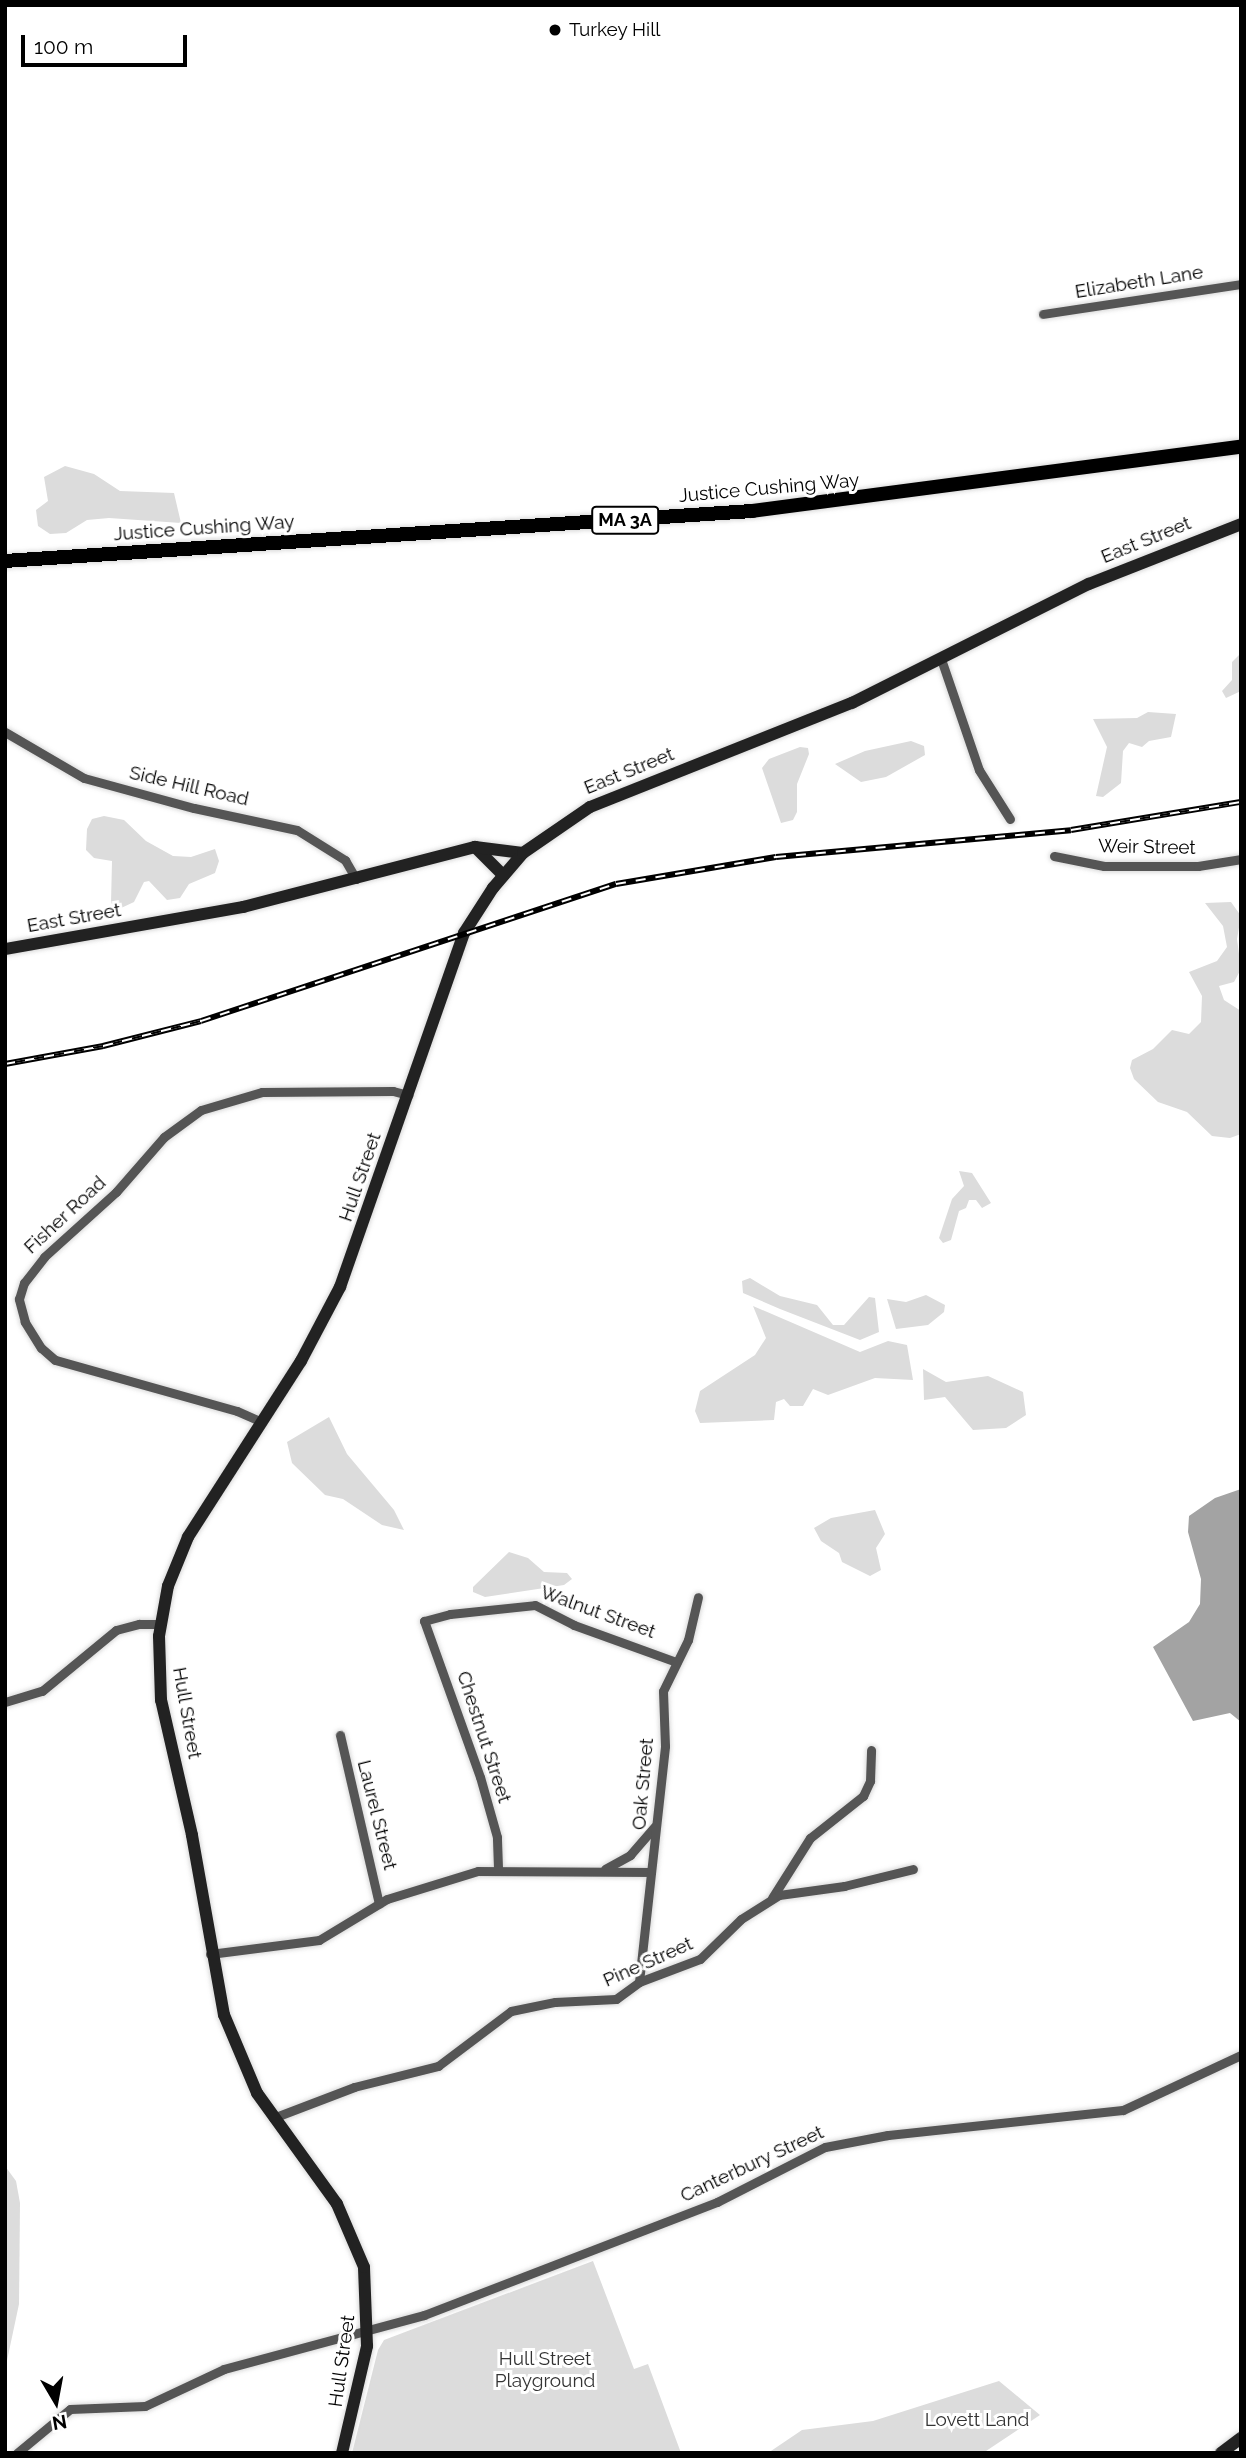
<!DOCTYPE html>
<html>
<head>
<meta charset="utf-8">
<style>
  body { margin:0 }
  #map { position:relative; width:1246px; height:2458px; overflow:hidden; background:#fff; font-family:Raleway,sans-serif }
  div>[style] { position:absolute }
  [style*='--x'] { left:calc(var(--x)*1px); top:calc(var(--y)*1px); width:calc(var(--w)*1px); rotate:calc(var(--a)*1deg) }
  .green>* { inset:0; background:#dcdcdc }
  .water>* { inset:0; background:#a3a3a3 }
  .roads { filter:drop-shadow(0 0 2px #dbdbdb) drop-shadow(0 0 2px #dbdbdb) }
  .street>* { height:9px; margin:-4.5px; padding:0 4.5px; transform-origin:4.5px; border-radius:4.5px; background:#555 }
  .secondary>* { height:12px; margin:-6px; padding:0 6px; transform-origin:6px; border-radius:6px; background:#222 }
  .primary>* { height:14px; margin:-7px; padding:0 7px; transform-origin:7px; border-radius:7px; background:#000 }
  .rail>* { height:6px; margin-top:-3px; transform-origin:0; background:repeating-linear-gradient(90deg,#fff 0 10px,#000 0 20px); box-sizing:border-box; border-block:2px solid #000 }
  .dots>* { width:19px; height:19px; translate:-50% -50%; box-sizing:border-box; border:4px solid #fff; border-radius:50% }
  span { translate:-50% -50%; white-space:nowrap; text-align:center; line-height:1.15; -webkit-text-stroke:6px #fff; paint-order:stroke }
  .shield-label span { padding:2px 5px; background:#fff; border:2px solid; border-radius:5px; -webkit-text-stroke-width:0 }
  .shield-label { font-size:18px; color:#000; font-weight:700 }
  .poi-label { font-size:19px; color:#000 }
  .left { translate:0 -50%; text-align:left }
  .street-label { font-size:19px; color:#000 }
  .park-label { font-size:19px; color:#333 }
  .frame { position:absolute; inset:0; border:7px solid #000; pointer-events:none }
  .north { position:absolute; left:21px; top:2367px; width:70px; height:70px; -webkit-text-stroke:5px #fff; paint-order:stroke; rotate:170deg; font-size:19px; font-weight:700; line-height:28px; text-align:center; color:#000 }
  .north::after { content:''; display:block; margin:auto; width:24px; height:32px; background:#000; clip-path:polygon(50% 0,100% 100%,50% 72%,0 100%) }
  .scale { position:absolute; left:21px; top:35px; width:166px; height:32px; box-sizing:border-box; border:4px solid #000; border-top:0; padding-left:9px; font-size:21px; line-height:24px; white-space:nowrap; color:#000; -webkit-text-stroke:5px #fff; paint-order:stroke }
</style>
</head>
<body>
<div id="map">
  <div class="green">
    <div style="clip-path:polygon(65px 466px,94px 474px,120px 491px,174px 493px,181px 523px,109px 518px,87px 520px,66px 533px,50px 534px,38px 526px,36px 510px,48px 501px,44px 477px)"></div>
    <div style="clip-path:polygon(1241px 653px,1241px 691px,1226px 698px,1222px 691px,1232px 680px,1232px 662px)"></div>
    <div style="clip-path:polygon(1148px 712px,1176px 714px,1171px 737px,1149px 741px,1142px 747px,1129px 743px,1123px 751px,1121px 783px,1103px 797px,1096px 796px,1107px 747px,1093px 719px,1137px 718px)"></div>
    <div style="clip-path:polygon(911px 741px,924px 746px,925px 755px,886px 777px,861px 782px,835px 764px,865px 751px)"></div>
    <div style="clip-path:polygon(800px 747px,808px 748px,809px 754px,797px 784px,797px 812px,793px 820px,781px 823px,762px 768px,769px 759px)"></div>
    <div style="clip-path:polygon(104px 816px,124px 820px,146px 841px,173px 856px,191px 857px,215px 849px,219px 861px,215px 873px,189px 884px,180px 898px,167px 900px,149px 881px,144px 882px,134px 902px,119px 909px,111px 903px,112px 861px,94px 858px,86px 850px,87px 829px,92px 819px)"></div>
    <div style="clip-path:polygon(1231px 902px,1241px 916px,1237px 939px,1241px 969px,1234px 982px,1219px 986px,1224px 1000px,1241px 1011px,1241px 1134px,1230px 1138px,1212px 1136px,1187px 1112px,1158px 1102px,1134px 1079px,1130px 1068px,1132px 1060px,1153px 1049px,1172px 1030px,1189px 1034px,1201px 1022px,1202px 996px,1189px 972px,1217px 961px,1227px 947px,1223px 926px,1205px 903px)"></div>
    <div style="clip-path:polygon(959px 1171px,972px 1173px,991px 1203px,982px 1208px,976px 1200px,969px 1200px,966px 1208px,959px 1211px,951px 1240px,943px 1243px,939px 1238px,952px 1199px,964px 1186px)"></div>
    <div style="clip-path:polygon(750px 1278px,780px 1296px,817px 1305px,833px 1325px,844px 1325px,869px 1297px,875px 1298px,879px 1332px,860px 1340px,780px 1309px,743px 1293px,742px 1281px)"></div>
    <div style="clip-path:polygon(926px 1295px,945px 1305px,944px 1312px,928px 1325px,896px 1329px,887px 1299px,906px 1302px)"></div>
    <div style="clip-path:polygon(753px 1306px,860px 1352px,888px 1341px,907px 1345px,913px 1380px,875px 1378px,828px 1395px,813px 1389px,803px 1406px,790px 1406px,784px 1399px,776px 1402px,774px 1420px,700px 1423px,695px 1411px,700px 1391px,755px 1355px,766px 1338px)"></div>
    <div style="clip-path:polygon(923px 1369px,946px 1382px,988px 1376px,1023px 1392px,1026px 1415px,1006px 1428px,973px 1430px,945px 1397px,924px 1400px)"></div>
    <div style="clip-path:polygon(329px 1417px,347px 1454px,394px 1510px,404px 1530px,382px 1525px,343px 1499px,325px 1495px,292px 1463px,287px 1442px)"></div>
    <div style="clip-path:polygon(875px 1510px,885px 1534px,876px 1548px,881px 1570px,870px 1576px,842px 1562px,839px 1553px,821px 1541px,814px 1528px,831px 1518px)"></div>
    <div style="clip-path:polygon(509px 1552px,528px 1558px,544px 1572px,567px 1573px,572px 1579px,564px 1585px,485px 1597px,473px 1592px,473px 1587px)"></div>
    <div style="clip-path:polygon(5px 2166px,16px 2181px,20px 2203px,19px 2304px,5px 2370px)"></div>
    <div style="clip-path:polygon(593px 2261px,634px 2369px,648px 2364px,681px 2453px,352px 2453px,378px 2350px,384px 2340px)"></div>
    <div style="clip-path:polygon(999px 2381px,1040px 2415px,983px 2453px,768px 2453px,802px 2430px,873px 2421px)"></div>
  </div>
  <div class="water">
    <div style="clip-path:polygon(1241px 1489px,1241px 1722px,1230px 1713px,1193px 1721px,1153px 1647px,1189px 1622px,1200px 1604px,1201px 1579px,1188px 1532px,1189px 1516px,1215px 1498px)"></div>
  </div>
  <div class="roads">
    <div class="street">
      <div style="--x:1043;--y:314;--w:200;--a:-8.6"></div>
      <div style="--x:941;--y:659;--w:117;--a:71.1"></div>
      <div style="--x:979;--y:770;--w:58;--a:57.7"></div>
      <div style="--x:5;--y:732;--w:91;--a:30.2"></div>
      <div style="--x:84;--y:778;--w:114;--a:15.3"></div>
      <div style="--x:194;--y:808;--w:105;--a:12.1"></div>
      <div style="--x:297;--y:830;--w:57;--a:32"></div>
      <div style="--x:345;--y:860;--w:22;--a:60"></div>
      <div style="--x:1054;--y:856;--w:51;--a:11.3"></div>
      <div style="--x:1104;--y:866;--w:94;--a:0"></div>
      <div style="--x:1198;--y:866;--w:44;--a:-9.2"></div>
      <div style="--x:262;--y:1422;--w:27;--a:-156"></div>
      <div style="--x:237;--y:1411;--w:189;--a:-164.3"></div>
      <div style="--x:55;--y:1360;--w:18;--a:-139"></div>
      <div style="--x:41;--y:1348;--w:31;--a:-122"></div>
      <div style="--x:25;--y:1322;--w:24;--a:-105"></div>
      <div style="--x:19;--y:1299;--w:17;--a:-73"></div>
      <div style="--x:24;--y:1283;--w:33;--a:-52"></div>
      <div style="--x:44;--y:1257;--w:97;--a:-42.1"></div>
      <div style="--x:116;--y:1192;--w:73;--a:-48.9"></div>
      <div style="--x:164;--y:1137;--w:46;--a:-36.1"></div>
      <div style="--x:201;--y:1110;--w:64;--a:-16.4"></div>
      <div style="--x:262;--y:1092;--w:131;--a:-0.4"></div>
      <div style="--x:393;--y:1091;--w:16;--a:15"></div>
      <div style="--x:5;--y:1702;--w:39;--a:-17"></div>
      <div style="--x:42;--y:1691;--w:96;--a:-39.5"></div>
      <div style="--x:116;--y:1630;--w:24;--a:-15"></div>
      <div style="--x:139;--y:1624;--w:21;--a:0"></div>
      <div style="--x:340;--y:1735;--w:173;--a:77"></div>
      <div style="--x:498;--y:1868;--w:31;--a:-92"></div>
      <div style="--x:497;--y:1837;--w:62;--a:-105.8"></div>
      <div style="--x:480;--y:1777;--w:166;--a:-109.7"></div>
      <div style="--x:424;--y:1621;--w:27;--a:-15"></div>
      <div style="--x:450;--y:1614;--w:85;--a:-6"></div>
      <div style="--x:535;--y:1605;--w:44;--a:27.1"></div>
      <div style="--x:574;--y:1625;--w:109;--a:19.9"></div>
      <div style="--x:605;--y:1869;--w:29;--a:-29"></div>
      <div style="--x:630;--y:1855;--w:38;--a:-49"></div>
      <div style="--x:772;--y:1898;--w:71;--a:-57.7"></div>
      <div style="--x:810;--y:1838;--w:68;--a:-38.4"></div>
      <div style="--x:863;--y:1796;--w:17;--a:-65"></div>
      <div style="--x:870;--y:1781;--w:31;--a:-88"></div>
      <div style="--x:210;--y:1954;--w:110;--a:-7.3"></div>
      <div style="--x:319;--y:1940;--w:79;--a:-31.1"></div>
      <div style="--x:387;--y:1899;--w:95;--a:-17.1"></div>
      <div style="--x:478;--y:1871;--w:173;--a:0.3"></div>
      <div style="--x:639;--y:1982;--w:237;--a:-83.7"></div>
      <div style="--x:665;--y:1746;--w:55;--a:-92.1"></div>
      <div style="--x:663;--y:1691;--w:57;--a:-63.9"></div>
      <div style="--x:688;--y:1640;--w:44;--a:-76.9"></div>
      <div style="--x:273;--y:2118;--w:87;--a:-20.9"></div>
      <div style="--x:354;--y:2087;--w:87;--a:-14"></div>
      <div style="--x:438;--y:2066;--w:91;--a:-37"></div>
      <div style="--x:511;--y:2011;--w:45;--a:-11.6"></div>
      <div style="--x:555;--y:2002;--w:61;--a:-2.8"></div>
      <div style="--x:616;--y:1999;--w:29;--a:-36"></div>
      <div style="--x:639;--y:1982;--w:65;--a:-20.7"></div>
      <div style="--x:700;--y:1959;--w:57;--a:-44.3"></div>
      <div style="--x:741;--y:1919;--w:45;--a:-32.3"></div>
      <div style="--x:779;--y:1895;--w:66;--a:-7.9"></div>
      <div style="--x:844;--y:1886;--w:71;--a:-13.8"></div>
      <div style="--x:17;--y:2453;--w:69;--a:-39.7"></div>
      <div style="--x:70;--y:2409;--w:75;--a:-2.3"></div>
      <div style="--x:145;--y:2406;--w:87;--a:-25.1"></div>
      <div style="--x:224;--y:2369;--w:207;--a:-15.1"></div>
      <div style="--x:424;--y:2315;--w:314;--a:-21.1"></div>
      <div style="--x:717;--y:2202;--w:121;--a:-27"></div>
      <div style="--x:825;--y:2147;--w:64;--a:-10.8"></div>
      <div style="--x:888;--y:2135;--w:236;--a:-6.1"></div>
      <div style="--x:1123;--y:2110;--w:130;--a:-25"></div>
    </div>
    <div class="secondary">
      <div style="--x:475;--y:847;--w:40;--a:45"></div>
      <div style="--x:5;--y:949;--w:242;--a:-10"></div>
      <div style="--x:243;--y:907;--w:240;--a:-14.5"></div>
      <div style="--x:475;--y:847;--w:48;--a:7.1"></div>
      <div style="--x:342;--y:2453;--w:110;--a:-76.8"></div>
      <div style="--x:367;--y:2346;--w:79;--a:-92.2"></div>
      <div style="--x:364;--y:2267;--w:69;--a:-113.2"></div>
      <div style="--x:337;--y:2204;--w:137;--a:-125.8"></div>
      <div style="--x:257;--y:2093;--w:85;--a:-112.9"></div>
      <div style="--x:224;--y:2015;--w:183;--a:-100.1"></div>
      <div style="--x:192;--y:1835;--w:139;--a:-102.9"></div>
      <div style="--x:161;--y:1700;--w:64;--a:-91.8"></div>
      <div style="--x:159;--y:1636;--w:51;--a:-79.8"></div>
      <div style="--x:168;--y:1586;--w:53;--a:-67.8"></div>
      <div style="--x:188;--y:1537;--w:209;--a:-57.3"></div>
      <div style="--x:301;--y:1361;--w:84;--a:-62.2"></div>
      <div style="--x:340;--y:1287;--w:375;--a:-70.7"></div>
      <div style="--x:464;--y:933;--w:54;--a:-57.2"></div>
      <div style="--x:493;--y:888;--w:46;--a:-49.4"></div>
      <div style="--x:523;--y:853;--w:81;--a:-34.5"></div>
      <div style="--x:590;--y:807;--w:282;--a:-21.7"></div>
      <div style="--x:852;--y:703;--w:265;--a:-26.7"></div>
      <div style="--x:1089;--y:584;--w:163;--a:-21.5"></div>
      <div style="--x:1221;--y:2453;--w:25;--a:-37"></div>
    </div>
    <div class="primary">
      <div style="--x:5;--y:561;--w:749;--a:-3.83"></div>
      <div style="--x:752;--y:511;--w:493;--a:-7.5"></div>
    </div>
  </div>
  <div class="rail">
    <div style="--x:5;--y:1064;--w:100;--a:-10.4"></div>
    <div style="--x:103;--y:1046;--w:101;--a:-14.3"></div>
    <div style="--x:201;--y:1021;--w:437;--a:-18.3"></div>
    <div style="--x:616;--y:884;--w:162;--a:-9.6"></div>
    <div style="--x:776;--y:857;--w:296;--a:-5.2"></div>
    <div style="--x:1071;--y:830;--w:172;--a:-9.4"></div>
  </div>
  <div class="dots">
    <div style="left:555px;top:30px;background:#000"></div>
  </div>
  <div class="shield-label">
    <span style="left:625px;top:520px">MA 3A</span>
  </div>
  <div class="poi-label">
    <span class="left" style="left:569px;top:30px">Turkey Hill</span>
  </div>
  <div class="street-label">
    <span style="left:1139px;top:282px;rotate:-9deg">Elizabeth Lane</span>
    <span style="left:769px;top:488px;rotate:-5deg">Justice Cushing Way</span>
    <span style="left:204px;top:528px;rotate:-4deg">Justice Cushing Way</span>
    <span style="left:1146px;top:540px;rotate:-22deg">East Street</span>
    <span style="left:629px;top:771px;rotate:-22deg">East Street</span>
    <span style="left:189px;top:786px;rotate:13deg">Side Hill Road</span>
    <span style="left:1147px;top:847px;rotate:1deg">Weir Street</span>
    <span style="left:74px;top:918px;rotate:-10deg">East Street</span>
    <span style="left:360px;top:1177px;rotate:-71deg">Hull Street</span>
    <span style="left:65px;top:1215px;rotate:-43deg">Fisher Road</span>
    <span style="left:598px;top:1612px;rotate:20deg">Walnut Street</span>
    <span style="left:187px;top:1713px;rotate:80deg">Hull Street</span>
    <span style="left:484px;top:1737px;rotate:72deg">Chestnut Street</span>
    <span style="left:643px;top:1784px;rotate:-85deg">Oak Street</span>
    <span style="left:377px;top:1815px;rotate:76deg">Laurel Street</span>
    <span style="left:648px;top:1962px;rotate:-24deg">Pine Street</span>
    <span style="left:752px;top:2164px;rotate:-25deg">Canterbury Street</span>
    <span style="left:342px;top:2361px;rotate:-82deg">Hull Street</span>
  </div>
  <div class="park-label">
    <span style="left:545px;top:2370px">Hull Street<br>Playground</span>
    <span style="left:977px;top:2420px">Lovett Land</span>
  </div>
  <div class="frame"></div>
  <div class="north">N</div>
  <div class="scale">100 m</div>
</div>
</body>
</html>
